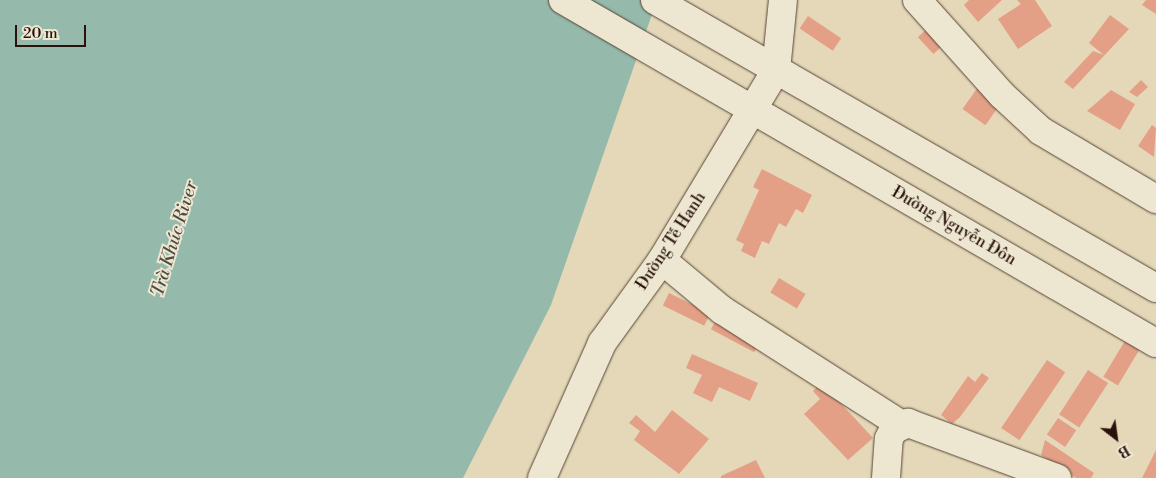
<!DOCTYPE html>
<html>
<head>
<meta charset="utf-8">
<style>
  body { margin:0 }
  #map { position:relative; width:1156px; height:478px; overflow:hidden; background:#e4d8b8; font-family:"Libre Bodoni",serif }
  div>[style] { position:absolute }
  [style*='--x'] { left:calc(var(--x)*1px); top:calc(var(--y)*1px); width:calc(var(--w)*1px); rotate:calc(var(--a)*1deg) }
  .water>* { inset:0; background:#95baac }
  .building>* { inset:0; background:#e4a087; transform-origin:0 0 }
  .roads { filter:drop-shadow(0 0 1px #574436) drop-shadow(0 0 1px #574436) }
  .minor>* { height:28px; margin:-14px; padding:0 14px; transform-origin:14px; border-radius:14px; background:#ede6d1 }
  .tertiary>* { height:28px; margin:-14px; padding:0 14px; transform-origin:14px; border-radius:14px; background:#ede6d1 }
  .secondary>* { height:28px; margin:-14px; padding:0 14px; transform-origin:14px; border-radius:14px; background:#ede6d1 }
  span { translate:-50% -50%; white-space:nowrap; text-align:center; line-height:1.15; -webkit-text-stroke:4px #ede6d1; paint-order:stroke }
  .street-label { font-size:16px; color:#28120a }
  .water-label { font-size:18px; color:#4e4d43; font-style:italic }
  .north { position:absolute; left:1091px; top:413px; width:50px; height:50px; -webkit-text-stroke:4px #ede6d1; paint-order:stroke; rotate:150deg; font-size:14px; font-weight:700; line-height:20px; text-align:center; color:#28120a }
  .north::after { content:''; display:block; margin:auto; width:18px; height:22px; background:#28120a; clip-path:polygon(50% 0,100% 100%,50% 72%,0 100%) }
  .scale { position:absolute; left:15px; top:25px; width:71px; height:22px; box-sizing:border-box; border:2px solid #28120a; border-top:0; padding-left:6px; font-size:15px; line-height:18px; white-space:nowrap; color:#28120a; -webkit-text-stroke:4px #ede6d1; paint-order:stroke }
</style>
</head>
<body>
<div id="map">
  <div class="water">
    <div style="clip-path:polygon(0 0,657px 0,551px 305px,463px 478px,0 478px)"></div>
  </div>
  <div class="building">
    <div style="clip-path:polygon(969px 0,1002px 0,978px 22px,964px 5px)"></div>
    <div style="clip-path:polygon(1017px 0,1035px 0,1052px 26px,1018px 49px,998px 19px,1021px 4px)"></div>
    <div style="clip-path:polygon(1146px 0,1156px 0,1156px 14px,1142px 5px)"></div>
    <div style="clip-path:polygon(1110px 15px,1129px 29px,1073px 89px,1064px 82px,1093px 51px,1104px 55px,1089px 43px)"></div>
    <div style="left:808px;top:16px;width:40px;height:15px;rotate:34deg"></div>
    <div style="left:931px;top:25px;width:23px;height:18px;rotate:47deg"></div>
    <div style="clip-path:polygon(1141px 80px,1148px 87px,1137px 97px,1129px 92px)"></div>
    <div style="left:978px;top:87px;width:28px;height:27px;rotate:35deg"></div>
    <div style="clip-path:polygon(1111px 90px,1135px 104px,1120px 130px,1087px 111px)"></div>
    <div style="clip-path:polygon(1152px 125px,1156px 128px,1154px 157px,1138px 146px)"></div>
    <div style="clip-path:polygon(762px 169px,812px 195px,803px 213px,796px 209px,786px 227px,779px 223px,769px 244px,762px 241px,755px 258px,741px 251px,744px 244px,736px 240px,759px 190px,753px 187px)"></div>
    <div style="left:779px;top:278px;width:31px;height:17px;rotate:31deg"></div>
    <div style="left:669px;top:293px;width:46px;height:14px;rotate:26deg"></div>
    <div style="left:718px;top:316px;width:49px;height:15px;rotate:28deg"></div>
    <div style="left:1126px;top:339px;width:17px;height:44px;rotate:31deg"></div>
    <div style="clip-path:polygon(692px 354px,758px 383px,750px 401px,719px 387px,712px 402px,693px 393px,702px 375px,686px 368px)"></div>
    <div style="left:1047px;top:360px;width:22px;height:82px;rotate:34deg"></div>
    <div style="left:1088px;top:370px;width:24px;height:53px;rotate:33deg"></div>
    <div style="clip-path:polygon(982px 373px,989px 378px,960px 417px,952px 424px,941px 415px,968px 376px,975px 382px)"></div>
    <div style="clip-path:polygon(821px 382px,873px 438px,848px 460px,804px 414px,820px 399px,813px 391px)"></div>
    <div style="clip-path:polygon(672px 410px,709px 439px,679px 474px,634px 440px,640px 431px,629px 423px,636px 415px,655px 432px)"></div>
    <div style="left:1058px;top:418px;width:22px;height:20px;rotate:34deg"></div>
    <div style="clip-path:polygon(1045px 440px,1094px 473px,1091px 478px,1076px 478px,1041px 455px)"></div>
    <div style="clip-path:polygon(1156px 450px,1156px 478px,1142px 478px)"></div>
    <div style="clip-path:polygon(756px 460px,765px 478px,721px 478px,721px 476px)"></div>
  </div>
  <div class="roads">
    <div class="minor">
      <div style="--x:917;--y:0;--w:127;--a:48.2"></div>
      <div style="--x:1002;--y:95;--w:53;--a:42.7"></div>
      <div style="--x:1041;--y:131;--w:134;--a:30.6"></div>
      <div style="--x:662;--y:260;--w:78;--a:39.8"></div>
      <div style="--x:722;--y:310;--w:211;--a:32.6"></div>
      <div style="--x:886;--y:478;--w:39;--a:-86"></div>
      <div style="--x:889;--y:439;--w:10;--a:-66"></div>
      <div style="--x:893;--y:430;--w:17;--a:-25"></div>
      <div style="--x:908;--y:423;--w:159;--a:20.3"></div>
    </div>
    <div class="tertiary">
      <div style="--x:542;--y:478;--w:148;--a:-66"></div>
      <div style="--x:602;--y:343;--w:102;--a:-54.1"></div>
      <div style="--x:662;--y:260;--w:222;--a:-59"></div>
      <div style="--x:776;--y:70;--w:70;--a:-84.3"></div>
    </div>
    <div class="secondary">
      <div style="--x:563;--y:0;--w:685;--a:30.05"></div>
      <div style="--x:655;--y:0;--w:578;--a:29.89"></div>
    </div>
  </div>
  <div class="street-label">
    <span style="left:954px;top:226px;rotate:30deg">Đường Nguyễn Đôn</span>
    <span style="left:671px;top:241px;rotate:-57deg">Đường Tế Hanh</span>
  </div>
  <div class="water-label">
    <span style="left:175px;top:239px;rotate:-73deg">Trà Khúc River</span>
  </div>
  <div class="north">B</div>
  <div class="scale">20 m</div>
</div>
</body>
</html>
